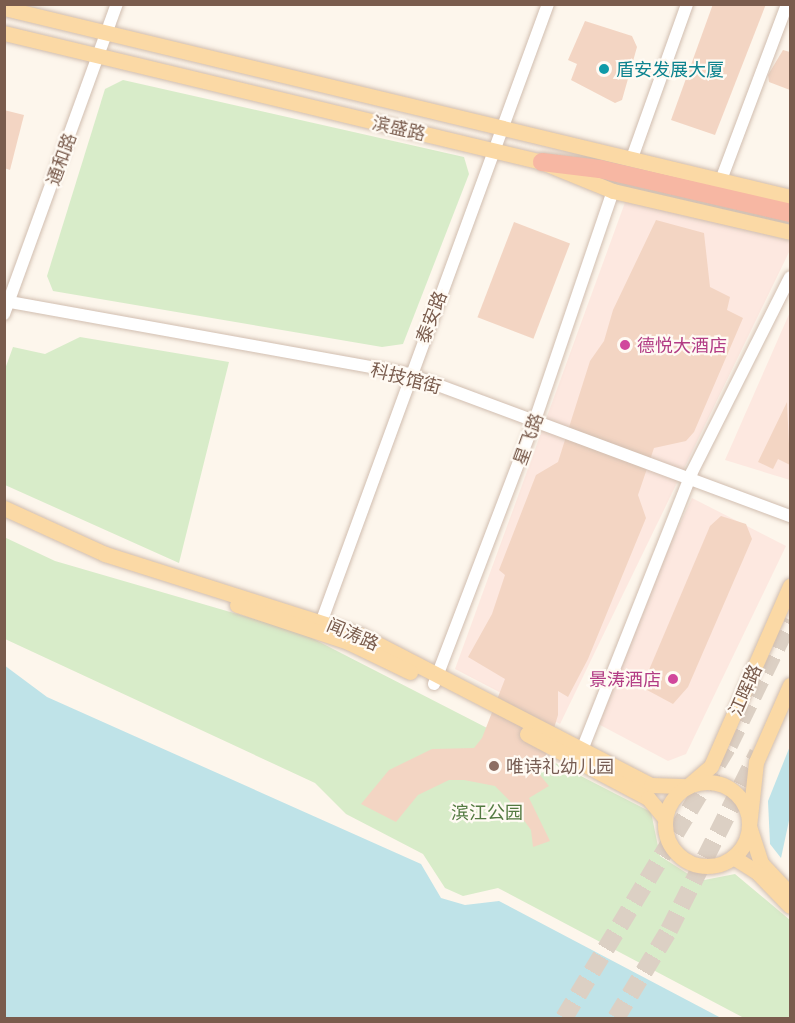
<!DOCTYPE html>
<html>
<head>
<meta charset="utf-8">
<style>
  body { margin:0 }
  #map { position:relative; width:795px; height:1023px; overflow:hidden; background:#fdf6ec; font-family:"Exo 2","Noto Sans SC",sans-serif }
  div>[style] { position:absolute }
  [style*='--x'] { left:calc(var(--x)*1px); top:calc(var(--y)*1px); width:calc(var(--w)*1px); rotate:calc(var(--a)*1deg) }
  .commercial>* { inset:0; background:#fde8e0 }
  .green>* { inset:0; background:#d8ecc9 }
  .water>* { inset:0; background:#bfe3e8 }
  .building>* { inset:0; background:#f3d5c3; transform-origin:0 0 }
  .highway-tunnel>* { height:18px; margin-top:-9px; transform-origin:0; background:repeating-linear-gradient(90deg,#dcd0c4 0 18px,transparent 0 27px) }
  .roads { filter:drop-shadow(0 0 2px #d1beb0) drop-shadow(0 0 2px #d1beb0) }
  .minor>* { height:12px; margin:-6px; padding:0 6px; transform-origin:6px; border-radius:6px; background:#fff }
  .major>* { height:15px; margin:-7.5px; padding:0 7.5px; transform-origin:7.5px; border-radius:7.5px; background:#fbd9a5 }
  .major>.ring { margin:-7.5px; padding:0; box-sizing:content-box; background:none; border:15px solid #fbd9a5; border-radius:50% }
  .highway>* { height:18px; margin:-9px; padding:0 9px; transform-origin:9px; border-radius:9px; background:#f7b7a3 }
  .dots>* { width:16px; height:16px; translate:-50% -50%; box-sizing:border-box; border:3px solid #fffaf3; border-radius:50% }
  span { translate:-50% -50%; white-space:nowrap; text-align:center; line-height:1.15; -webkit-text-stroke:4.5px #fffaf3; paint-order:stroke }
  .culture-label { font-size:18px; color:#0d838f }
  .left { translate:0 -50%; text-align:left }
  .street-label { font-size:18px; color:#7a5c4d }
  .hotel-label { font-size:18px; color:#b23c85 }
  .right { translate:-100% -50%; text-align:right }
  .education-label { font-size:18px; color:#785e54 }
  .park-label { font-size:18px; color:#537a41 }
  .frame { position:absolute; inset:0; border:6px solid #7a5c4d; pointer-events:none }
</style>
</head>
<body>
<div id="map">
  <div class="commercial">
    <div style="clip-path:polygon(627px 197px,790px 241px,790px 250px,560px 724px,455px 669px)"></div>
    <div style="clip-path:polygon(790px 312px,790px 480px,725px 460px)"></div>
    <div style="clip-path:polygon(692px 498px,786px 546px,686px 754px,668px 761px,587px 718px)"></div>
  </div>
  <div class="green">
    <div style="clip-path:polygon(123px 80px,464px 157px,469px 174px,403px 344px,382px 347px,53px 291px,47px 276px,105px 89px)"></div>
    <div style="clip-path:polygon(80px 337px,229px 362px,179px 563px,5px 485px,5px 369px,13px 347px,45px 354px)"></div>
    <div style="clip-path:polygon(4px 537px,55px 561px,302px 633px,651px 812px,660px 856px,699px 881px,735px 874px,790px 920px,790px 1018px,744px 1018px,498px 888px,463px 896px,445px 888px,423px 854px,346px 814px,315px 783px,5px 639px)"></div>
  </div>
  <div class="water">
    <div style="clip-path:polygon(4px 665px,47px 697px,421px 864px,441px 898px,465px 905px,499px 901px,721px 1018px,5px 1018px)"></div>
    <div style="clip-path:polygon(790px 746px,790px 816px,781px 858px,770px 844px,768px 801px)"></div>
  </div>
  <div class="building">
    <div style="clip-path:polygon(713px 4px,766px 4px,715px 135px,671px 120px)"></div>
    <div style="clip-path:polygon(585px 21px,632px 36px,637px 47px,622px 100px,615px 103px,571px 80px,577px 64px,568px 60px)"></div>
    <div style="clip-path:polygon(783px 50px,790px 52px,790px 90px,769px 82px,768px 75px)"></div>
    <div style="clip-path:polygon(4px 110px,24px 115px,10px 170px,4px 168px)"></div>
    <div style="clip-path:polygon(656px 220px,704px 233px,710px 287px,730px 297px,727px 310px,743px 318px,694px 432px,686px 441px,654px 448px,638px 495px,646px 518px,588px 659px,568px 697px,558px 691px,558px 715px,540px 775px,549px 786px,529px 798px,550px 841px,533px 847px,531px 830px,509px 800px,495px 786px,464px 780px,449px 780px,418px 795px,396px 822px,361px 804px,389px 770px,432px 749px,474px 748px,482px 738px,505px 679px,468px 657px,492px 614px,505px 575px,499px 570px,536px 475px,558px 462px,590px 361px,604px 341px,613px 310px)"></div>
    <div style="left:514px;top:222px;width:60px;height:102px;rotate:21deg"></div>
    <div style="clip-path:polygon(787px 402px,790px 465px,778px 459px,773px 469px,758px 462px)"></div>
    <div style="clip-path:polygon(721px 516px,746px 524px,752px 539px,688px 687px,673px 704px,647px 690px,649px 670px,710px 526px)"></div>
  </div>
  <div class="highway-tunnel">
    <div style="--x:564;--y:1018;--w:319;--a:-58.9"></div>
    <div style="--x:729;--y:745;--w:139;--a:-64"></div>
    <div style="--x:616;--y:1018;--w:103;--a:-58.9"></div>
    <div style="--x:669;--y:930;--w:198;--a:-63.3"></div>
  </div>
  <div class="roads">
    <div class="minor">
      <div style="--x:632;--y:158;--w:164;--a:-70.3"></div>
      <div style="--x:721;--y:180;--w:188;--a:-69.4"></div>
      <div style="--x:4;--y:301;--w:411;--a:10.2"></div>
      <div style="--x:408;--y:374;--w:408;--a:20.4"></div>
      <div style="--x:4;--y:314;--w:330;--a:-70"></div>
      <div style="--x:318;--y:631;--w:668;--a:-69.86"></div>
      <div style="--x:434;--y:684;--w:283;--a:-69.1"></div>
      <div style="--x:535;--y:420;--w:242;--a:-71.2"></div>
      <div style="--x:582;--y:750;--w:297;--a:-68.4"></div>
      <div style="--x:691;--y:474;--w:220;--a:-63.3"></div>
    </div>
    <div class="major">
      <div style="--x:4;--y:8;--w:808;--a:13.52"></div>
      <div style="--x:4;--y:33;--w:553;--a:13.48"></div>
      <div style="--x:542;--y:162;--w:77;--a:22.2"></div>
      <div style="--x:613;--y:191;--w:182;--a:13"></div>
      <div style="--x:4;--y:508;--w:111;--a:24.5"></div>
      <div style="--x:105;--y:554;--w:268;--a:17.6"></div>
      <div style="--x:360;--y:635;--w:327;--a:27.3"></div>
      <div style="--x:651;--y:785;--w:37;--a:2"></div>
      <div style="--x:688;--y:786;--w:30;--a:-41"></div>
      <div style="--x:711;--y:766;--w:197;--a:-66.3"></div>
      <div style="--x:237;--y:605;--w:117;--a:18.4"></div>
      <div style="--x:348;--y:642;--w:69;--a:25.8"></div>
      <div style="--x:790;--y:685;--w:84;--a:113.8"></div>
      <div style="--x:756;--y:762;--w:64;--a:96.2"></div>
      <div style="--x:749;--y:826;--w:39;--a:72"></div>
      <div style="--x:761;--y:863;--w:42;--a:46.9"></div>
      <div style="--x:527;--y:734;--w:137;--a:27.9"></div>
      <div style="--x:648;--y:798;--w:26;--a:50"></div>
      <div class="ring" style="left:665px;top:782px;width:69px;height:69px"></div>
      <div style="--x:733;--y:857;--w:28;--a:32"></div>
      <div style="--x:757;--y:872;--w:47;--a:45.9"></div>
    </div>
    <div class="highway">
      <div style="--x:542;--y:162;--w:58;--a:6.9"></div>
      <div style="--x:600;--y:169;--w:195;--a:13"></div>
    </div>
  </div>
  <div class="dots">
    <div style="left:604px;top:69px;background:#0f9aa8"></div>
    <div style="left:625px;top:345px;background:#d1479c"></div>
    <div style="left:673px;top:679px;background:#d1479c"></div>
    <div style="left:494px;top:766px;background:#8d6e63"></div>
  </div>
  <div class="culture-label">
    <span class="left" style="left:616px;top:69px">盾安发展大厦</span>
  </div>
  <div class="street-label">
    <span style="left:399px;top:128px;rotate:13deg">滨盛路</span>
    <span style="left:61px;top:159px;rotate:-70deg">通和路</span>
    <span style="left:431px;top:317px;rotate:-69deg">泰安路</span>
    <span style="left:406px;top:378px;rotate:15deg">科技馆街</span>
    <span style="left:528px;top:439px;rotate:-70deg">星飞路</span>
    <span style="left:353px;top:634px;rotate:23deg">闻涛路</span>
    <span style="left:745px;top:690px;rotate:-66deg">江晖路</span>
  </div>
  <div class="hotel-label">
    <span class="left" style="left:637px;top:345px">德悦大酒店</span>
    <span class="right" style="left:661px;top:679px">景涛酒店</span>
  </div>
  <div class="education-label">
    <span class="left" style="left:506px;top:766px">唯诗礼幼儿园</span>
  </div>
  <div class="park-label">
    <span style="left:487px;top:812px">滨江公园</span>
  </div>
  <div class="frame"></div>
</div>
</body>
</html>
